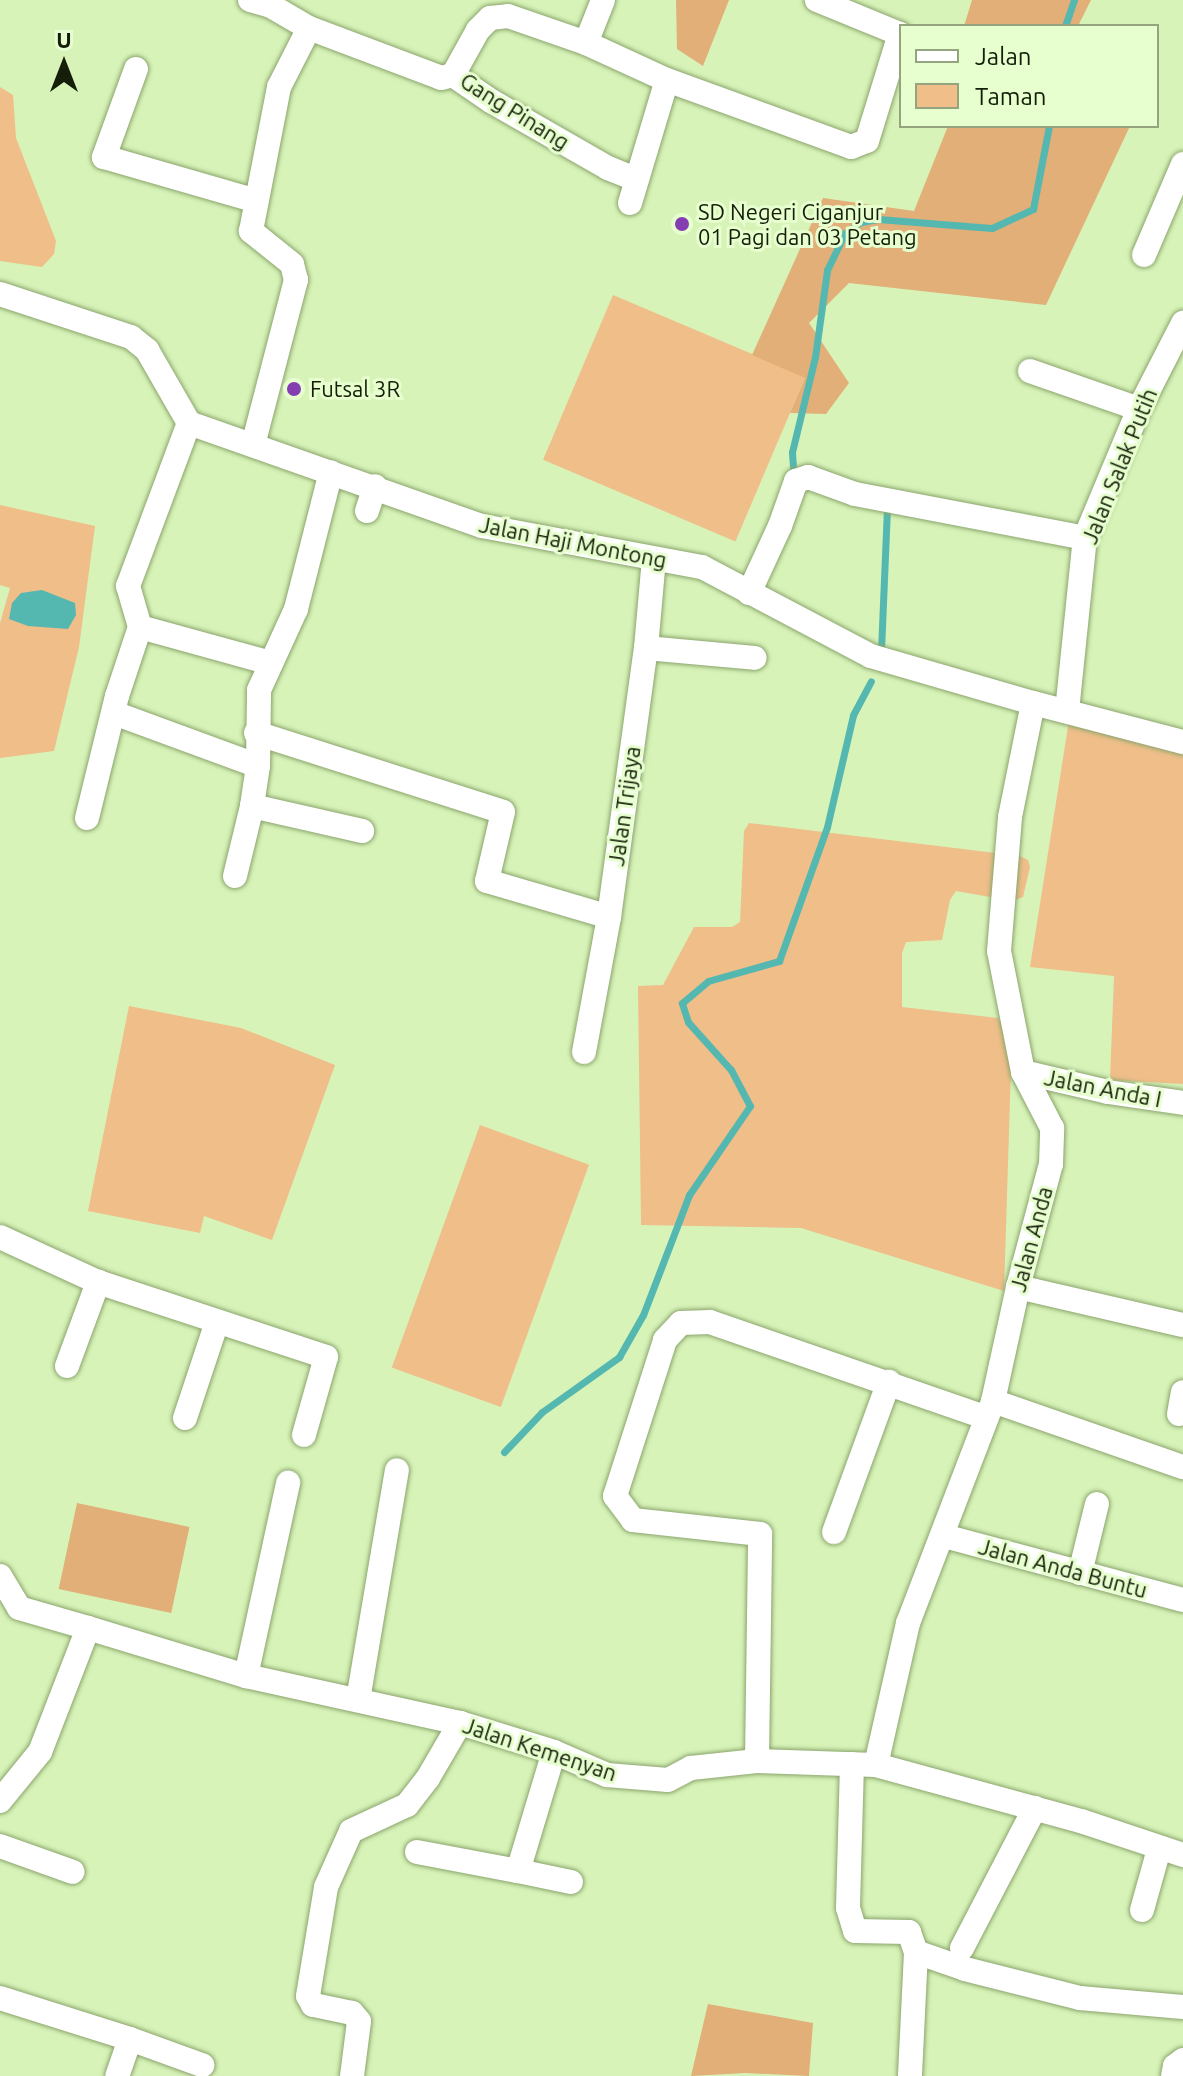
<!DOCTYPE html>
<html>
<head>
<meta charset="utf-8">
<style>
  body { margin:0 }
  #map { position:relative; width:1183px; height:2076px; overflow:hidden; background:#d7f3b8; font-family:Ubuntu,sans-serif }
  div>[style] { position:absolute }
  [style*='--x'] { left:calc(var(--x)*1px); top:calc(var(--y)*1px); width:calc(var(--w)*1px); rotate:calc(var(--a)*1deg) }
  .green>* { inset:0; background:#efbe89; transform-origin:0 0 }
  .forest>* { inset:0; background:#e1af77; transform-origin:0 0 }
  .water>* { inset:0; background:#54b8b1 }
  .stream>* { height:7px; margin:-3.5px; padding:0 3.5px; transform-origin:3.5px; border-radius:3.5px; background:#54b8b1 }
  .roads { filter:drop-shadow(0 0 2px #8ba56d) drop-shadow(0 0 2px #8ba56d) }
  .minor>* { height:24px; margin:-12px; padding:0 12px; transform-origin:12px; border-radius:12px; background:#fff }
  .dots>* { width:22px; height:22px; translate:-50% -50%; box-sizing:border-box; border:4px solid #e7fecf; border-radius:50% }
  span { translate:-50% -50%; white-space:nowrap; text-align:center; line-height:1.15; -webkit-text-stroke:6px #e7fecf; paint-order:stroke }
  .street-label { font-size:22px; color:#141e08 }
  .poi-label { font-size:22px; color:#141e08 }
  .left { translate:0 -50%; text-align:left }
  .legend { position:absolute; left:899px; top:24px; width:260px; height:104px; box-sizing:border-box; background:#e7fecf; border:2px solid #93a47f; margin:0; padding:10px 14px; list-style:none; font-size:24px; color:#141e08 }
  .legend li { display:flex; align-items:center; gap:16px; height:40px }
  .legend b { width:40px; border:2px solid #93a47f }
  .north { position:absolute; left:24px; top:24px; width:80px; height:80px; -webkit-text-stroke:6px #e7fecf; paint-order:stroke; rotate:0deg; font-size:22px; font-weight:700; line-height:32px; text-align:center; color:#141e08 }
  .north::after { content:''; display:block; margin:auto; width:28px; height:36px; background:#141e08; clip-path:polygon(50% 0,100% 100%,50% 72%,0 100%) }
</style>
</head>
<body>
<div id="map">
  <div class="green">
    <div style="clip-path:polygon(0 87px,13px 95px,16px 138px,56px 241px,54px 254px,42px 267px,0 261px)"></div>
    <div style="left:613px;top:295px;width:209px;height:179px;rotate:23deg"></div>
    <div style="clip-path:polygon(0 505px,95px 526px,79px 647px,54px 751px,0 758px,0 623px,10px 588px,0 585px)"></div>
    <div style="clip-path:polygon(1070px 714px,1183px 747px,1183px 1084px,1110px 1080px,1114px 976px,1030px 967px)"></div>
    <div style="clip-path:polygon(749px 823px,1020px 856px,1028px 860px,1030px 867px,1023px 897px,1013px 901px,956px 891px,950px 900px,942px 940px,906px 942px,902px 953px,902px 1007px,998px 1018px,1012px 1035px,1004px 1291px,801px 1228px,641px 1225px,638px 986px,663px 985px,694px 927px,732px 927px,740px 922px,744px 831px)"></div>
    <div style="clip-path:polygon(129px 1006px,241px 1028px,335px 1065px,272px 1240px,204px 1216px,200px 1233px,88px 1211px)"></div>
    <div style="left:480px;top:1125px;width:116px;height:258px;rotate:20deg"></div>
  </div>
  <div class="forest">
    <div style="clip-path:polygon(676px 0,729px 0,703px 66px,677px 49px)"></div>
    <div style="clip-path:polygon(972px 0,1091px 0,1078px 26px,964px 26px)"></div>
    <div style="clip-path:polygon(948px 126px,1130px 126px,1046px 305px,849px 283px,809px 323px,849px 383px,826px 414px,790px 413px,805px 378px,752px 355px,823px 198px,914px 211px)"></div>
    <div style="left:77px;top:1503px;width:115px;height:88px;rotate:12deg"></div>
    <div style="clip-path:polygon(708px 2004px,813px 2023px,809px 2076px,745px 2073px,691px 2076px)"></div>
  </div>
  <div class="water">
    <div style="clip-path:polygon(42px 590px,75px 603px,76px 615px,68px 629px,28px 626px,9px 619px,12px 603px,21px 593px)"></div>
  </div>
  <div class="stream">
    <div style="--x:1065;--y:26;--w:28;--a:-71"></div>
    <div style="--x:793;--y:467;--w:15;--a:-94"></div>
    <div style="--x:792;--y:452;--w:98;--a:-76.4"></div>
    <div style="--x:815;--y:357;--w:88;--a:-82.1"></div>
    <div style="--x:827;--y:270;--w:41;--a:-64.1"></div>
    <div style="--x:845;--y:233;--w:19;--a:-35"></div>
    <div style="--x:861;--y:222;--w:17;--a:-10"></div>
    <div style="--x:878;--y:219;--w:114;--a:4.5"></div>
    <div style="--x:992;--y:228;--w:45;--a:-24.9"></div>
    <div style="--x:1033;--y:209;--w:85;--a:-79.1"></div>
    <div style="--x:881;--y:651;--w:144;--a:-87.6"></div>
    <div style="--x:504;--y:1452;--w:55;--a:-46.5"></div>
    <div style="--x:542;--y:1412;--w:95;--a:-35.5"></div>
    <div style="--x:619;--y:1357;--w:48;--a:-60.3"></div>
    <div style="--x:643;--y:1315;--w:129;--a:-69"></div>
    <div style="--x:689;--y:1195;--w:108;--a:-55.6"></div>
    <div style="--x:750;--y:1106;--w:41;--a:-117.8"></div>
    <div style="--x:731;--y:1070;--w:64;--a:-131.9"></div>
    <div style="--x:688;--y:1022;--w:20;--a:-108"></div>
    <div style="--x:682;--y:1003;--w:34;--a:-40"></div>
    <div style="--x:708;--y:981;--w:74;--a:-15.7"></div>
    <div style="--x:779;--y:961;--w:142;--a:-70.3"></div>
    <div style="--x:827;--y:827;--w:115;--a:-76.9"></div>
    <div style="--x:853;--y:715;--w:38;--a:-62"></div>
  </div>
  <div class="roads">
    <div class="minor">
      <div style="--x:250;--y:0;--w:22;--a:16"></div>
      <div style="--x:271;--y:6;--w:44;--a:30.1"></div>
      <div style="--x:309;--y:28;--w:141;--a:20.7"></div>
      <div style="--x:441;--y:78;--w:12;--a:-14"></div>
      <div style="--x:586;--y:43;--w:89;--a:24.6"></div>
      <div style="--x:667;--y:80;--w:196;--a:20"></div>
      <div style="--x:851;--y:147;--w:17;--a:-21"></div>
      <div style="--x:867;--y:141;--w:112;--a:-72.9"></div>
      <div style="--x:900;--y:34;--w:90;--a:-157.7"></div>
      <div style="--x:136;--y:69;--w:94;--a:110"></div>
      <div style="--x:104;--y:157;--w:158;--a:16.1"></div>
      <div style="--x:453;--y:75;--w:51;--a:-60.9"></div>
      <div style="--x:478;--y:30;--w:17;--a:-45"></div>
      <div style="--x:490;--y:18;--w:18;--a:-6"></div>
      <div style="--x:508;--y:16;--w:83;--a:19.1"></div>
      <div style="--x:586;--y:43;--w:46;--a:-68.4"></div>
      <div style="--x:453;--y:75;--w:46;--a:34.4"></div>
      <div style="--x:491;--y:101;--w:135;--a:29.8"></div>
      <div style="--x:608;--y:168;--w:31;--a:22"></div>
      <div style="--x:630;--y:203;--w:128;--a:-73.3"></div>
      <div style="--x:1144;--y:255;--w:99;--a:-66.8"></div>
      <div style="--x:0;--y:294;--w:138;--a:18.2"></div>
      <div style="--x:131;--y:337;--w:21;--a:39"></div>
      <div style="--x:147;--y:350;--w:84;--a:60.1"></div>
      <div style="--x:189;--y:423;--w:311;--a:19.4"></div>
      <div style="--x:482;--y:526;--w:224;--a:10.6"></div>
      <div style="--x:702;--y:567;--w:191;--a:27.8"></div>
      <div style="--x:871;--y:656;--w:169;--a:16.2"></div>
      <div style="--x:1033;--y:703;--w:155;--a:14.6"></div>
      <div style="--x:1030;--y:371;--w:115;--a:19.2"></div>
      <div style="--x:253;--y:445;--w:171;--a:-75.4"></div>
      <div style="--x:296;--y:280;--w:16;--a:-104"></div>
      <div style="--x:292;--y:264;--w:53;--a:-141.2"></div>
      <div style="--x:251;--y:231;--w:147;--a:-79"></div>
      <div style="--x:279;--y:87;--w:66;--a:-63"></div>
      <div style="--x:367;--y:511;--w:26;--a:-72"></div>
      <div style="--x:749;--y:593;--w:74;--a:-65.2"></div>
      <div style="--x:780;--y:526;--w:48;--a:-70.4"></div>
      <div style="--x:796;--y:481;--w:13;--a:-18"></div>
      <div style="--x:808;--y:477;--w:50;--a:19.9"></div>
      <div style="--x:855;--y:494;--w:234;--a:10.8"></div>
      <div style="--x:140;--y:627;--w:136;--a:15.4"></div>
      <div style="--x:646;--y:648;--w:109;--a:5.2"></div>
      <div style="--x:1067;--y:711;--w:174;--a:-84.1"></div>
      <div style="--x:1085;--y:538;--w:140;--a:-67.3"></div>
      <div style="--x:1139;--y:409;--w:97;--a:-62.9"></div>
      <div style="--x:114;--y:713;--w:153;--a:20.2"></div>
      <div style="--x:256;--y:733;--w:259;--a:17.7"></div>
      <div style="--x:503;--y:812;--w:71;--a:103.1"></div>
      <div style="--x:487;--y:881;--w:127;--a:16.4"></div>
      <div style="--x:252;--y:806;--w:113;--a:12.8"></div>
      <div style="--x:87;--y:818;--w:126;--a:-76.2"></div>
      <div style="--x:117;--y:696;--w:73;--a:-71.6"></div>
      <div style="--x:140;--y:627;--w:43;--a:-106.3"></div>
      <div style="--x:128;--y:586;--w:174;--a:-69.5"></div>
      <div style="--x:235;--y:876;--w:72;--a:-76.3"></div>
      <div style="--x:252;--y:806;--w:40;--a:-81.5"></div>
      <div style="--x:258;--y:766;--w:76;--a:-89.2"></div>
      <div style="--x:259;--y:690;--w:89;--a:-65.4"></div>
      <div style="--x:296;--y:609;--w:141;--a:-75.7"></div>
      <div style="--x:584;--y:1052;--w:137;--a:-79.5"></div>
      <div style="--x:609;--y:917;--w:272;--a:-82.2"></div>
      <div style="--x:646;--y:648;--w:89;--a:-84.9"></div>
      <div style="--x:1023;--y:1072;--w:87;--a:13.2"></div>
      <div style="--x:1108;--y:1092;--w:76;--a:8.3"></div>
      <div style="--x:0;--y:1237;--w:108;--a:24.7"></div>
      <div style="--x:98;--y:1282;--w:240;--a:18.2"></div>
      <div style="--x:326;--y:1357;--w:81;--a:105.8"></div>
      <div style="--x:1018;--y:1287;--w:169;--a:13"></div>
      <div style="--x:67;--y:1366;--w:90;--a:-69.7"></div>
      <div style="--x:993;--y:1401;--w:201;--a:19.2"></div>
      <div style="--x:1179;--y:1414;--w:22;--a:-80"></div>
      <div style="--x:185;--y:1418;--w:101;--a:-71.6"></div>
      <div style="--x:834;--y:1532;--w:160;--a:-69.9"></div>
      <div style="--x:944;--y:1536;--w:247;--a:15"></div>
      <div style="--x:1080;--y:1573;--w:71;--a:-76.2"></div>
      <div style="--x:0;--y:1576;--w:37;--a:59"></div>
      <div style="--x:19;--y:1608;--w:72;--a:16.2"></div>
      <div style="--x:246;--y:1676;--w:198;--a:-77.7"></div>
      <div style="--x:358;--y:1700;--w:233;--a:-80.4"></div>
      <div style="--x:757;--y:1761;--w:227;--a:-89.2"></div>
      <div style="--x:760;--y:1534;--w:128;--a:-173.7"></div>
      <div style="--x:633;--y:1520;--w:30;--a:-127"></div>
      <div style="--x:615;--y:1496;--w:164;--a:-72.2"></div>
      <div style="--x:665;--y:1340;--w:23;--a:-47"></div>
      <div style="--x:681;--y:1323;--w:29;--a:-2"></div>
      <div style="--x:710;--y:1322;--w:291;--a:19.1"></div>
      <div style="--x:852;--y:1764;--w:144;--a:91.6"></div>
      <div style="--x:848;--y:1908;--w:24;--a:73"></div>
      <div style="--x:855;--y:1931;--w:54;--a:1.1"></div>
      <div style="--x:909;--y:1932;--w:21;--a:71"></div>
      <div style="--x:916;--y:1952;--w:124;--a:92.8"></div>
      <div style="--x:876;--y:1765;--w:146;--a:-77.3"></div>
      <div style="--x:908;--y:1623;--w:238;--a:-69"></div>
      <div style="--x:993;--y:1401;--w:117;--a:-77.6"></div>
      <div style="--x:1018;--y:1287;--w:127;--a:-75"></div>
      <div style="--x:1051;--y:1164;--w:36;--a:-88"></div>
      <div style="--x:1052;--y:1128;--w:63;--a:-117.4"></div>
      <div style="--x:1023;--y:1072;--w:123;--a:-101.2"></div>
      <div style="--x:999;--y:951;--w:134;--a:-85.3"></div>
      <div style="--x:1010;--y:817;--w:116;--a:-78.6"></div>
      <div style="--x:0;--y:1801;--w:63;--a:-50.8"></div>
      <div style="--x:40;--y:1752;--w:133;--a:-68.8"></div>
      <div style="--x:88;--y:1628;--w:165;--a:16.9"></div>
      <div style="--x:246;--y:1676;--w:219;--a:12.4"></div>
      <div style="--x:460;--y:1723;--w:98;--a:17.1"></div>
      <div style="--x:554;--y:1752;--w:58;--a:23.5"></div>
      <div style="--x:607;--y:1775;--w:61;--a:4.7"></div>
      <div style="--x:668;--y:1780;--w:26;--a:-28"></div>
      <div style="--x:691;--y:1768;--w:66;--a:-6.1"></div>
      <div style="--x:757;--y:1761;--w:119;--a:1.9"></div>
      <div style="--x:876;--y:1765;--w:213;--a:15.3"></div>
      <div style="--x:1081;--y:1821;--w:108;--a:18.4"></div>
      <div style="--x:0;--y:1846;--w:77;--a:19.6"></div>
      <div style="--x:417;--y:1852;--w:103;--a:10.7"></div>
      <div style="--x:518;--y:1871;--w:124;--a:-73.2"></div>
      <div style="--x:518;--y:1871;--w:54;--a:11.7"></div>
      <div style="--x:1142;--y:1910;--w:63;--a:-74.4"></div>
      <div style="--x:962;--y:1948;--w:158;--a:-62.5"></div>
      <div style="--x:916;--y:1952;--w:52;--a:19.1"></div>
      <div style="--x:965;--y:1969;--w:119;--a:14.2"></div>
      <div style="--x:1080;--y:1998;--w:103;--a:5"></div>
      <div style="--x:0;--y:1998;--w:136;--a:17.5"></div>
      <div style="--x:130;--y:2039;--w:39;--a:109"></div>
      <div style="--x:130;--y:2039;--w:77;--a:19.9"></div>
      <div style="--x:352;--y:2076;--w:55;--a:-82.7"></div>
      <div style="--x:359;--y:2021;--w:11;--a:-131"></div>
      <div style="--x:352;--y:2013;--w:40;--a:-168"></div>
      <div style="--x:313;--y:2005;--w:10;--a:-119"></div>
      <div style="--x:308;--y:1996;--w:110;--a:-80.6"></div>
      <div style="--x:326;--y:1887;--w:61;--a:-65.9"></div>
      <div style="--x:351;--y:1831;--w:62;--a:-24.9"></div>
      <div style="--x:407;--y:1805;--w:34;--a:-52"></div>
      <div style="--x:428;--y:1778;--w:64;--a:-59.8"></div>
      <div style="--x:1173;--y:2076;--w:10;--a:-79"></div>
      <div style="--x:1175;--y:2066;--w:10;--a:-37"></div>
    </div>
  </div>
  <div class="dots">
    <div style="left:682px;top:224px;background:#843eb2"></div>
    <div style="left:294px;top:389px;background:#843eb2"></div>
  </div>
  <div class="street-label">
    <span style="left:515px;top:111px;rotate:32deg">Gang Pinang</span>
    <span style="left:1119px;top:466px;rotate:-68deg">Jalan Salak Putih</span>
    <span style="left:573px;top:542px;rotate:11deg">Jalan Haji Montong</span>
    <span style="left:624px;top:806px;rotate:-82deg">Jalan Trijaya</span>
    <span style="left:1103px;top:1088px;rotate:11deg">Jalan Anda I</span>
    <span style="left:1031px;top:1239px;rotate:-75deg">Jalan Anda</span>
    <span style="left:1063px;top:1568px;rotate:15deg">Jalan Anda Buntu</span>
    <span style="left:540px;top:1749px;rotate:18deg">Jalan Kemenyan</span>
  </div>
  <div class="poi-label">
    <span class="left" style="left:698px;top:224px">SD Negeri Ciganjur<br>01 Pagi dan 03 Petang</span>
    <span class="left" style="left:310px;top:389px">Futsal 3R</span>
  </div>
  <ul class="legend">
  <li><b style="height:10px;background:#fff"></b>Jalan</li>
  <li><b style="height:22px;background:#efbe89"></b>Taman</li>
  </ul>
  <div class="north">U</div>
</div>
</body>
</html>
